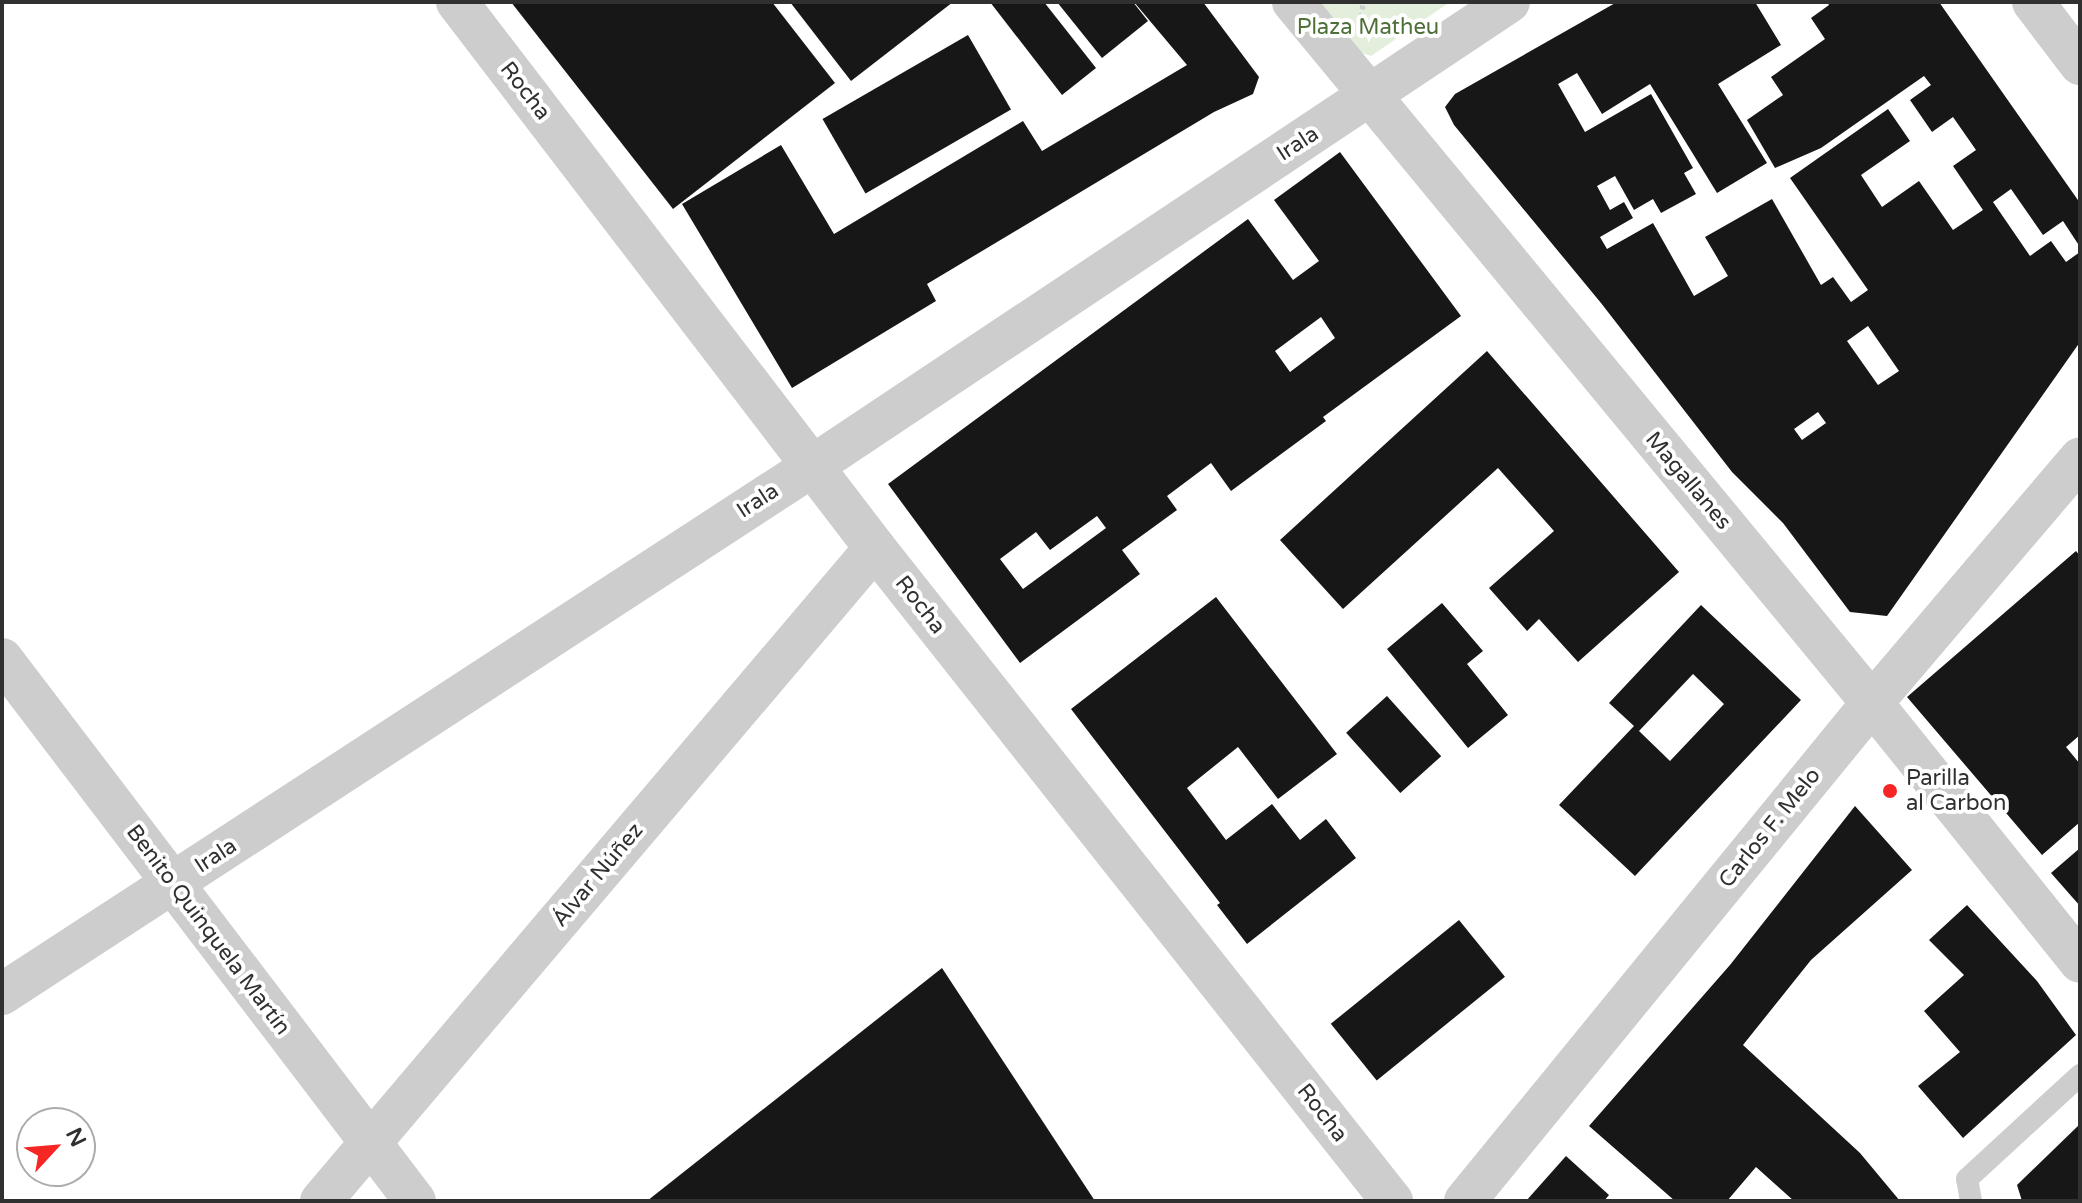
<!DOCTYPE html>
<html>
<head>
<meta charset="utf-8">
<style>
  body { margin:0 }
  #map { position:relative; width:2082px; height:1203px; overflow:hidden; background:#fff; font-family:"Varela Round",sans-serif }
  div>[style] { position:absolute }
  [style*='--x'] { left:calc(var(--x)*1px); top:calc(var(--y)*1px); width:calc(var(--w)*1px); rotate:calc(var(--a)*1deg) }
  .green>* { inset:0; background:#e4eedd }
  .building>* { inset:0; background:#171717; transform-origin:0 0 }
  .path>* { height:5px; margin-top:-2.5px; transform-origin:0; background:repeating-linear-gradient(90deg,#cdcdcd 0 4px,transparent 0 8px) }
  .service>* { height:22px; margin:-11px; padding:0 11px; transform-origin:11px; border-radius:11px; background:#cdcdcd }
  .minor>* { height:42px; margin:-21px; padding:0 21px; transform-origin:21px; border-radius:21px; background:#cdcdcd }
  .dots>* { width:22px; height:22px; translate:-50% -50%; box-sizing:border-box; border:4px solid #fff; border-radius:50% }
  span { translate:-50% -50%; white-space:nowrap; text-align:center; line-height:1.15; -webkit-text-stroke:8px #fff; paint-order:stroke }
  .park-label { font-size:22px; color:#4e7038 }
  .street-label { font-size:22px; color:#303030 }
  .poi-label { font-size:22px; color:#303030 }
  .left { translate:0 -50%; text-align:left }
  .frame { position:absolute; inset:0; border:4px solid #303030; pointer-events:none }
  .north { position:absolute; left:16px; top:1107px; width:80px; height:80px; box-sizing:border-box; background:#fff; border:2px solid #acacac; border-radius:50%; rotate:64deg; font-size:22px; font-weight:700; line-height:32px; text-align:center; color:#303030 }
  .north::after { content:''; display:block; margin:auto; width:28px; height:36px; background:#f52623; clip-path:polygon(50% 0,100% 100%,50% 72%,0 100%) }
</style>
</head>
<body>
<div id="map">
  <div class="green">
    <div style="clip-path:polygon(1306px 2px,1450px 2px,1371px 56px,1341px 46px)"></div>
  </div>
  <div class="building">
    <div style="clip-path:polygon(511px 2px,772px 2px,835px 83px,673px 209px)"></div>
    <div style="clip-path:polygon(790px 2px,953px 2px,851px 81px)"></div>
    <div style="clip-path:polygon(990px 2px,1044px 2px,1096px 68px,1062px 95px)"></div>
    <div style="clip-path:polygon(1057px 2px,1133px 2px,1148px 21px,1102px 58px)"></div>
    <div style="clip-path:polygon(1134px 2px,1203px 2px,1259px 77px,1253px 94px,1214px 112px,927px 284px,936px 301px,792px 388px,682px 204px,781px 145px,834px 234px,1023px 121px,1042px 151px,1187px 65px)"></div>
    <div style="clip-path:polygon(evenodd,1617px 2px,1755px 2px,1781px 45px,1718px 84px,1767px 163px,1717px 193px,1650px 84px,1602px 114px,1577px 73px,1558px 84px,1585px 132px,1651px 94px,1693px 168px,1684px 173px,1696px 194px,1661px 213px,1653px 199px,1634px 210px,1615px 176px,1597px 186px,1610px 210px,1624px 202px,1633px 218px,1600px 237px,1607px 249px,1653px 223px,1694px 296px,1728px 276px,1705px 237px,1772px 199px,1821px 285px,1833px 277px,1851px 302px,1868px 290px,1790px 178px,1888px 109px,1910px 141px,1861px 175px,1882px 207px,1919px 181px,1953px 230px,1983px 210px,1953px 166px,1976px 150px,1953px 117px,1932px 132px,1910px 100px,1931px 85px,1924px 76px,1821px 148px,1775px 168px,1747px 120px,1783px 95px,1771px 77px,1825px 39px,1811px 18px,1829px 5px,1827px 2px,1939px 2px,2080px 203px,2080px 247px,2063px 221px,2043px 235px,2011px 189px,1993px 202px,2030px 256px,2051px 241px,2066px 262px,2080px 252px,2080px 342px,1887px 616px,1850px 612px,1783px 523px,1732px 472px,1601px 303px,1454px 125px,1445px 107px,1455px 94px,1617px 2px,1868px 326px,1899px 371px,1878px 385px,1847px 341px,1868px 326px,1617px 2px,1818px 412px,1826px 423px,1802px 440px,1794px 429px,1818px 412px)"></div>
    <div style="left:968px;top:35px;width:86px;height:168px;rotate:60deg"></div>
    <div style="clip-path:polygon(evenodd,1340px 152px,1461px 316px,1323px 417px,1326px 421px,1231px 491px,1211px 463px,1167px 496px,1177px 510px,1122px 550px,1140px 574px,1020px 663px,888px 484px,1248px 219px,1293px 280px,1319px 261px,1274px 200px,1340px 152px,1321px 317px,1335px 338px,1290px 372px,1275px 351px,1321px 317px,1340px 152px,1097px 516px,1106px 528px,1023px 589px,1000px 559px,1036px 532px,1050px 550px,1097px 516px)"></div>
    <div style="clip-path:polygon(1487px 351px,1679px 572px,1578px 662px,1539px 619px,1527px 631px,1489px 588px,1554px 531px,1498px 468px,1343px 609px,1280px 540px)"></div>
    <div style="clip-path:polygon(2076px 551px,2080px 556px,2080px 735px,2066px 747px,2080px 764px,2080px 822px,2042px 855px,1907px 697px)"></div>
    <div style="clip-path:polygon(1216px 597px,1337px 754px,1278px 799px,1238px 747px,1187px 788px,1226px 840px,1272px 804px,1300px 840px,1326px 819px,1356px 858px,1247px 944px,1217px 905px,1220px 903px,1071px 709px)"></div>
    <div style="clip-path:polygon(1442px 603px,1483px 651px,1467px 664px,1508px 715px,1468px 748px,1387px 649px)"></div>
    <div style="clip-path:polygon(evenodd,1701px 605px,1801px 700px,1635px 876px,1559px 805px,1634px 726px,1609px 703px,1701px 605px,1693px 674px,1724px 704px,1670px 761px,1639px 731px,1693px 674px)"></div>
    <div style="left:1387px;top:696px;width:81px;height:55px;rotate:48deg"></div>
    <div style="clip-path:polygon(1855px 806px,1912px 870px,1811px 960px,1743px 1045px,1860px 1153px,1900px 1201px,1794px 1201px,1756px 1167px,1727px 1201px,1675px 1201px,1589px 1126px,1730px 965px)"></div>
    <div style="clip-path:polygon(2080px 848px,2080px 906px,2051px 873px)"></div>
    <div style="clip-path:polygon(1967px 905px,2037px 981px,2076px 1035px,1963px 1138px,1918px 1086px,1960px 1052px,1924px 1011px,1964px 975px,1929px 940px)"></div>
    <div style="left:1459px;top:920px;width:73px;height:165px;rotate:51deg"></div>
    <div style="clip-path:polygon(942px 968px,1095px 1201px,647px 1201px)"></div>
    <div style="clip-path:polygon(2080px 1124px,2080px 1201px,2022px 1201px,2017px 1185px)"></div>
    <div style="clip-path:polygon(1566px 1156px,1609px 1195px,1604px 1201px,1526px 1201px)"></div>
  </div>
  <div class="path">
    <div style="--x:1361;--y:17;--w:15;--a:-82"></div>
  </div>
  <div class="service">
    <div style="--x:1971;--y:1201;--w:22;--a:-100"></div>
    <div style="--x:1967;--y:1179;--w:154;--a:-42.6"></div>
  </div>
  <div class="minor">
    <div style="--x:457;--y:2;--w:688;--a:52.56"></div>
    <div style="--x:875;--y:548;--w:833;--a:51.63"></div>
    <div style="--x:1293;--y:2;--w:909;--a:50.44"></div>
    <div style="--x:1872;--y:703;--w:332;--a:51.2"></div>
    <div style="--x:2033;--y:2;--w:78;--a:52.8"></div>
    <div style="--x:2;--y:659;--w:681;--a:52.69"></div>
    <div style="--x:2;--y:994;--w:969;--a:-33.08"></div>
    <div style="--x:814;--y:465;--w:835;--a:-33.67"></div>
    <div style="--x:321;--y:1201;--w:856;--a:-49.69"></div>
    <div style="--x:1465;--y:1201;--w:643;--a:-50.74"></div>
    <div style="--x:1872;--y:703;--w:321;--a:-49.6"></div>
  </div>
  <div class="dots">
    <div style="left:1890px;top:791px;background:#f52623"></div>
  </div>
  <div class="park-label">
    <span style="left:1368px;top:28px">Plaza Matheu</span>
  </div>
  <div class="street-label">
    <span style="left:525px;top:91px;rotate:52deg">Rocha</span>
    <span style="left:1298px;top:144px;rotate:-33deg">Irala</span>
    <span style="left:1688px;top:481px;rotate:50deg">Magallanes</span>
    <span style="left:758px;top:501px;rotate:-33deg">Irala</span>
    <span style="left:920px;top:605px;rotate:52deg">Rocha</span>
    <span style="left:1770px;top:828px;rotate:-51deg">Carlos F. Melo</span>
    <span style="left:216px;top:856px;rotate:-33deg">Irala</span>
    <span style="left:598px;top:875px;rotate:-50deg">Álvar Núñez</span>
    <span style="left:208px;top:930px;rotate:53deg">Benito Quinquela Martín</span>
    <span style="left:1322px;top:1113px;rotate:52deg">Rocha</span>
  </div>
  <div class="poi-label">
    <span class="left" style="left:1906px;top:791px">Parilla<br>al Carbon</span>
  </div>
  <div class="frame"></div>
  <div class="north">N</div>
</div>
</body>
</html>
